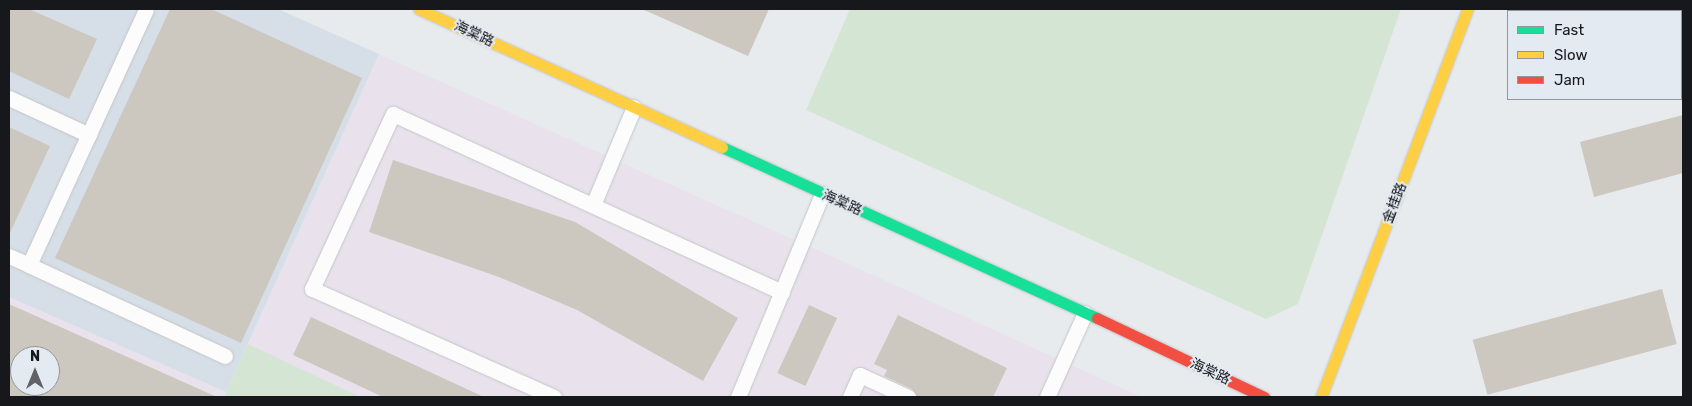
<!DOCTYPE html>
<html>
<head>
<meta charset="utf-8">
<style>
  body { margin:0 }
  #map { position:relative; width:1692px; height:406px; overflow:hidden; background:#e8ebee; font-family:Rubik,"Noto Sans SC",sans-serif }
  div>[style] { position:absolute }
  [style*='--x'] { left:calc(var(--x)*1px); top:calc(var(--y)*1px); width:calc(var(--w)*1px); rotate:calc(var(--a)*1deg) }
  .commercial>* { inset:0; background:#e9e2ed }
  .built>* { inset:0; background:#d6dee7 }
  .green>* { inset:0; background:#d5e5d3 }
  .building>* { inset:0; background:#ccc7bf; transform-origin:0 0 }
  .roads { filter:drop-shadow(0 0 1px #c3c6c8) drop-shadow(0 0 1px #c3c6c8) }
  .lane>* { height:15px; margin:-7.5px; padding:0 7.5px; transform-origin:7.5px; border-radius:7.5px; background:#fcfcfc }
  .fast>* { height:11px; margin:-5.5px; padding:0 5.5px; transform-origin:5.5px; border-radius:5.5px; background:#16e098 }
  .slow>* { height:11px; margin:-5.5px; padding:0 5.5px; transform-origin:5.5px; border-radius:5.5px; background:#ffcf43 }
  .jam>* { height:11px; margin:-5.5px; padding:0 5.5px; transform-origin:5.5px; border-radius:5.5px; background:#f24e42 }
  span { translate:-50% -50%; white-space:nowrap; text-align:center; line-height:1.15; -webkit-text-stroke:4px #e4eaf2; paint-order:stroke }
  .street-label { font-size:14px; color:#16181b }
  .frame { position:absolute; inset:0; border:10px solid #16181b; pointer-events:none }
  .legend { position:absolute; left:1507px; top:10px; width:175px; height:90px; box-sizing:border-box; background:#e4eaf2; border:1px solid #92969c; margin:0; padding:6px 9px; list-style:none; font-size:15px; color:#16181b }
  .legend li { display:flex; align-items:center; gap:10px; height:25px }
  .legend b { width:25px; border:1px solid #92969c }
  .north { position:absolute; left:10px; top:346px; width:50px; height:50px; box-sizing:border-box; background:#e4eaf2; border:1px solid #92969c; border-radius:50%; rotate:0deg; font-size:14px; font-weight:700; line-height:20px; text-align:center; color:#16181b }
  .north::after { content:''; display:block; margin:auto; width:18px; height:22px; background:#606265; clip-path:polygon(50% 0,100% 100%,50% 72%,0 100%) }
</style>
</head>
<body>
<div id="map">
  <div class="commercial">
    <div style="clip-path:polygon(evenodd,379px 54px,862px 270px,1142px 397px,9px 397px,9px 297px,226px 392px,379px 54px,20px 356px,50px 356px,50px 386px,20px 386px,20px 356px)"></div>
  </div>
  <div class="built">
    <div style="clip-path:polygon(9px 9px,278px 9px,379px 54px,226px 392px,9px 297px)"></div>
  </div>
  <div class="green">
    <div style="clip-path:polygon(850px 9px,1401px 9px,1298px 304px,1266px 319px,806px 110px)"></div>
    <div style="clip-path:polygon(248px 344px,360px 397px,224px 397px)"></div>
  </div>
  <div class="building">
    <div style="clip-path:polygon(9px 9px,29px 9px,97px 39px,69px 99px,9px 71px)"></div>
    <div style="clip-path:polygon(170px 9px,211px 9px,362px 78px,241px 343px,55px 258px)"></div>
    <div style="clip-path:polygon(642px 9px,769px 9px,748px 56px)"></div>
    <div style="clip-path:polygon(1683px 115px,1683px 173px,1594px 197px,1580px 142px)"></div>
    <div style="clip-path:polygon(9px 127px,50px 146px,9px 235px)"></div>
    <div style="clip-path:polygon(393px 160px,575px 222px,738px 318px,703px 381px,577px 310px,499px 277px,369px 232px)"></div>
    <div style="left:1662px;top:289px;width:57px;height:196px;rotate:75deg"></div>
    <div style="clip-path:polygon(evenodd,9px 304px,217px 397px,9px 397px,9px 304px,20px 356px,50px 356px,50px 386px,20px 386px,20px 356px)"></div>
    <div style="left:809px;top:305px;width:31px;height:75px;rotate:25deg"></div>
    <div style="clip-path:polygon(898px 315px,1007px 368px,993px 397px,917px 397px,912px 389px,884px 376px,887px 370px,874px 364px)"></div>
    <div style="clip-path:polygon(311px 317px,484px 397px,383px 397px,293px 355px)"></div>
  </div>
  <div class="roads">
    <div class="lane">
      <div style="--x:9;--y:98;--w:88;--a:24.8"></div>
      <div style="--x:593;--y:205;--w:106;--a:-67.3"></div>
      <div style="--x:9;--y:256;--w:22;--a:24"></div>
      <div style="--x:29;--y:265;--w:281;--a:-65.4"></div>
      <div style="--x:29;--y:265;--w:216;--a:24.9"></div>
      <div style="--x:554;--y:397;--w:265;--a:-155.9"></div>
      <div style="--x:312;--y:289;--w:193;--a:-65.2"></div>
      <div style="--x:393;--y:114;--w:428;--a:24.6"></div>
      <div style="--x:738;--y:397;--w:220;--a:-67.5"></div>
      <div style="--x:850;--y:397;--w:24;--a:-66"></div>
      <div style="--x:860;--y:375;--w:53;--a:24.6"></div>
      <div style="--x:1047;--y:397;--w:92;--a:-65.7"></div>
    </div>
    <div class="fast">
      <div style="--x:722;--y:147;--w:412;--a:24.5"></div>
    </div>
    <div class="slow">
      <div style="--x:419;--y:9;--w:333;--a:24.5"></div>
      <div style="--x:1321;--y:397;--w:415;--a:-69.3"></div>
    </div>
    <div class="jam">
      <div style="--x:1097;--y:318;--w:185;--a:25.3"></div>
    </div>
  </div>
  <div class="street-label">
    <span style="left:474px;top:34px;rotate:25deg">海棠路</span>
    <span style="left:842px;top:203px;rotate:24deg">海棠路</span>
    <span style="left:1395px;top:203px;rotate:-69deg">金桂路</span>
    <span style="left:1210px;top:372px;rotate:25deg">海棠路</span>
  </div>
  <div class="frame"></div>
  <ul class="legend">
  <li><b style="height:6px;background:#16e098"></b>Fast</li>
  <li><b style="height:6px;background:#ffcf43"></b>Slow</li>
  <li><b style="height:6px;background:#f24e42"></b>Jam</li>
  </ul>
  <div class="north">N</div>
</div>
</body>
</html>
